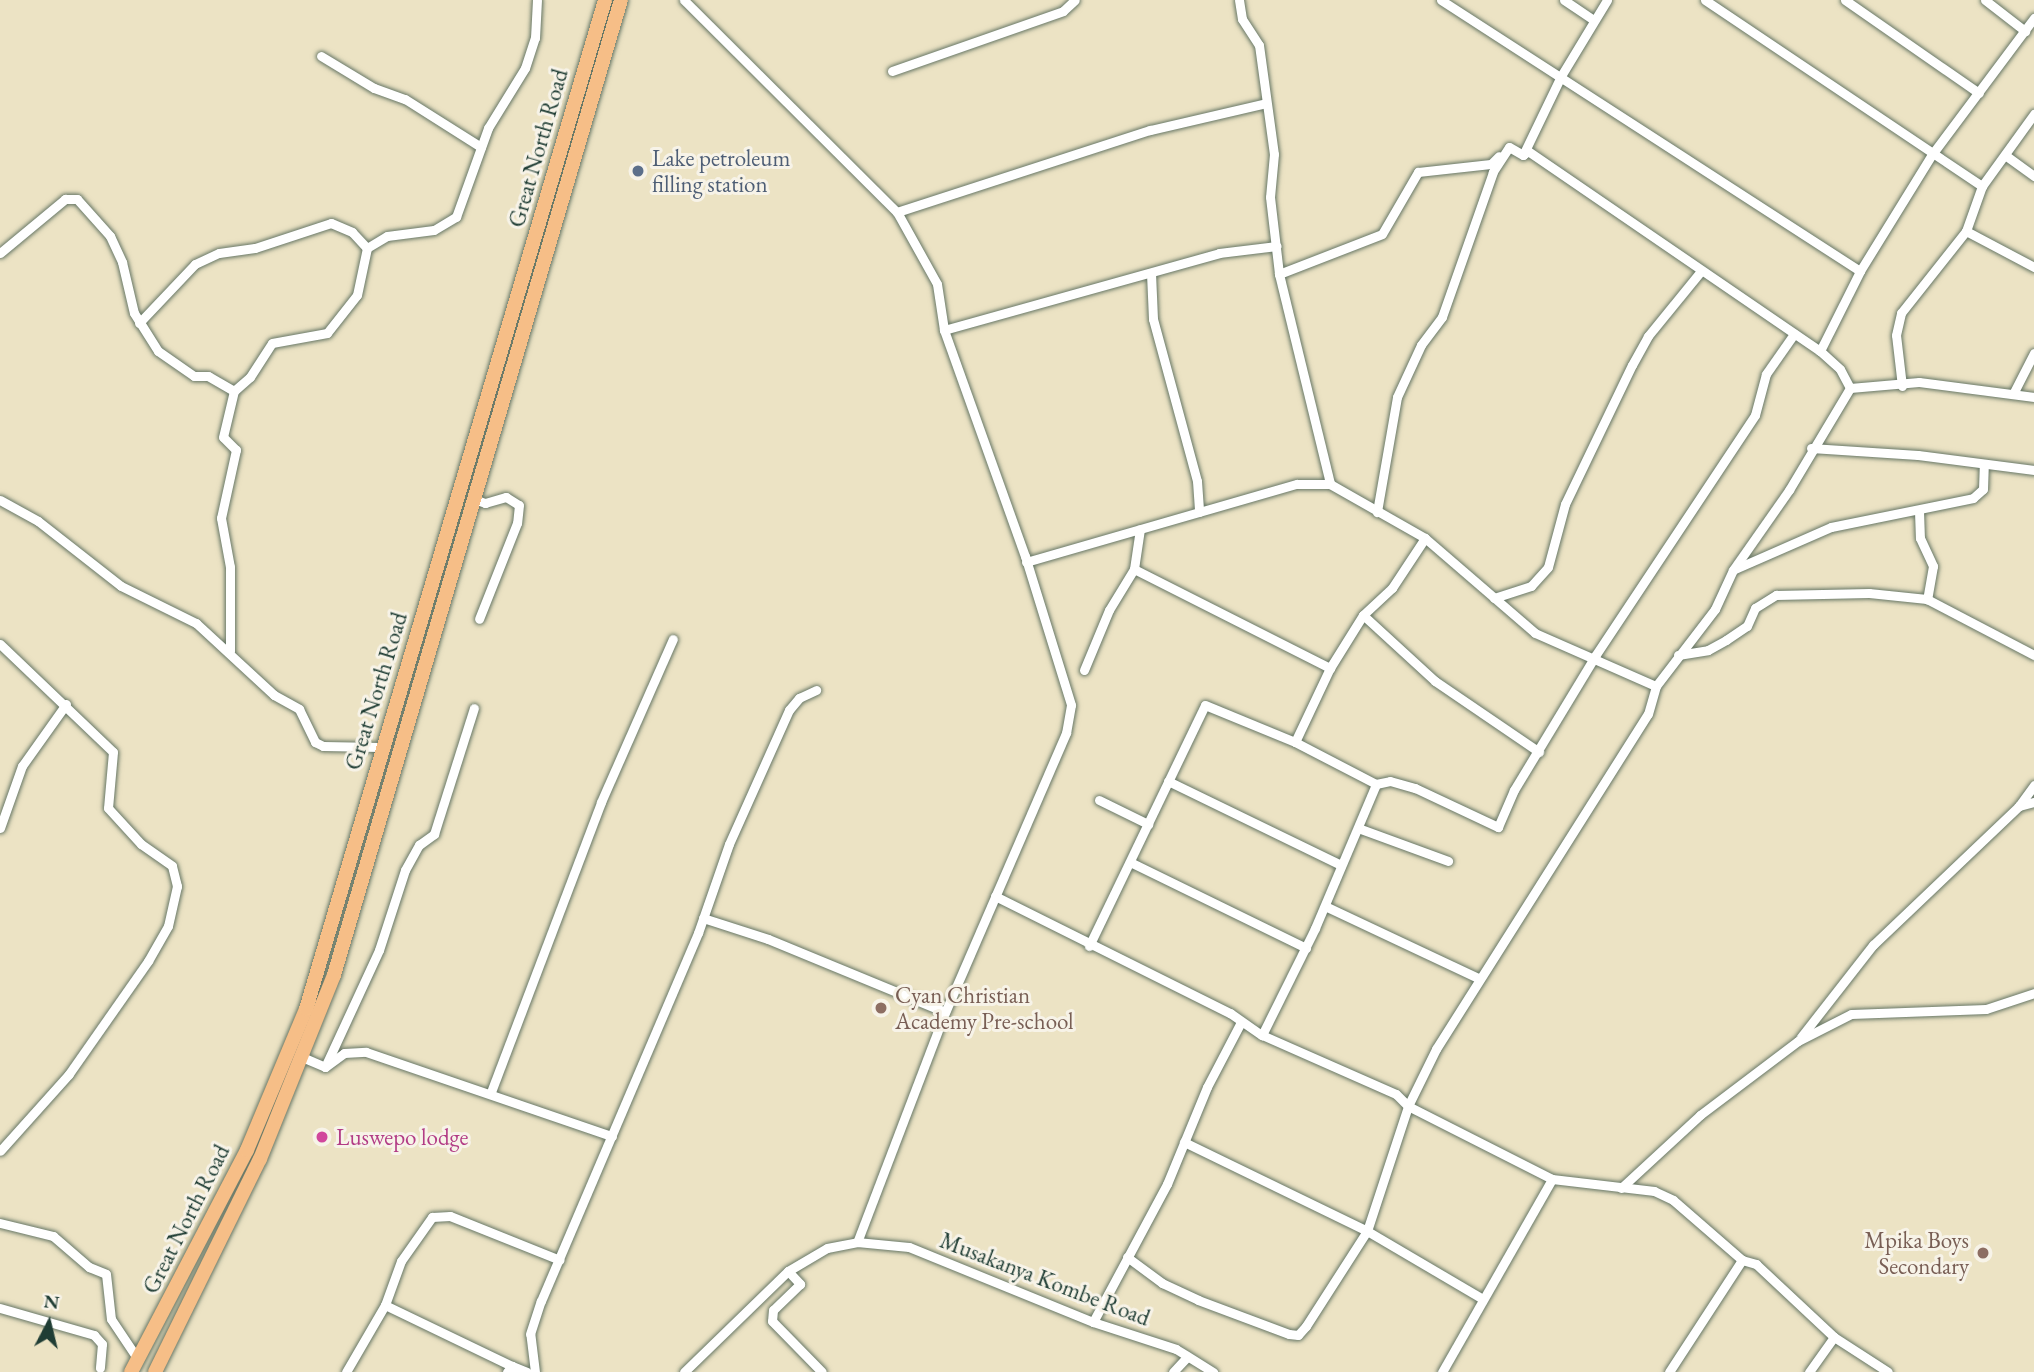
<!DOCTYPE html>
<html>
<head>
<meta charset="utf-8">
<style>
  body { margin:0 }
  #map { position:relative; width:2034px; height:1372px; overflow:hidden; background:#ece3c4; font-family:"EB Garamond",serif }
  div>[style] { position:absolute }
  [style*='--x'] { left:calc(var(--x)*1px); top:calc(var(--y)*1px); width:calc(var(--w)*1px); rotate:calc(var(--a)*1deg) }
  .roads { filter:drop-shadow(0 0 2px #677766) drop-shadow(0 0 2px #677766) }
  .minor>* { height:9px; margin:-4.5px; padding:0 4.5px; transform-origin:4.5px; border-radius:4.5px; background:#fff }
  .highway>* { height:14px; margin:-7px; padding:0 7px; transform-origin:7px; border-radius:7px; background:#f6be87 }
  .dots>* { width:19px; height:19px; translate:-50% -50%; box-sizing:border-box; border:4px solid #f7f3e8; border-radius:50% }
  span { translate:-50% -50%; white-space:nowrap; text-align:center; line-height:1.15; -webkit-text-stroke:6px #f7f3e8; paint-order:stroke }
  .street-label { font-size:23px; color:#1f3d34 }
  .service-label { font-size:23px; color:#4e5e75 }
  .left { translate:0 -50%; text-align:left }
  .education-label { font-size:23px; color:#785e54 }
  .right { translate:-100% -50%; text-align:right }
  .hotel-label { font-size:23px; color:#b23c85 }
  .north { position:absolute; left:14px; top:1288px; width:70px; height:70px; -webkit-text-stroke:5px #f7f3e8; paint-order:stroke; rotate:7deg; font-size:19px; font-weight:700; line-height:28px; text-align:center; color:#1f3d34 }
  .north::after { content:''; display:block; margin:auto; width:24px; height:32px; background:#1f3d34; clip-path:polygon(50% 0,100% 100%,50% 72%,0 100%) }
</style>
</head>
<body>
<div id="map">
  <div class="roads">
    <div class="minor">
      <div style="--x:684;--y:0;--w:301;--a:44.9"></div>
      <div style="--x:897;--y:212;--w:82;--a:60.9"></div>
      <div style="--x:937;--y:284;--w:47;--a:81.3"></div>
      <div style="--x:944;--y:330;--w:240;--a:70.3"></div>
      <div style="--x:1025;--y:556;--w:156;--a:72.8"></div>
      <div style="--x:1071;--y:705;--w:28;--a:100"></div>
      <div style="--x:1066;--y:733;--w:304;--a:113.4"></div>
      <div style="--x:945;--y:1012;--w:246;--a:110.9"></div>
      <div style="--x:1239;--y:0;--w:19;--a:81"></div>
      <div style="--x:1242;--y:19;--w:31;--a:57"></div>
      <div style="--x:1259;--y:45;--w:110;--a:82.2"></div>
      <div style="--x:1274;--y:154;--w:43;--a:95.3"></div>
      <div style="--x:1270;--y:197;--w:78;--a:83.3"></div>
      <div style="--x:1279;--y:274;--w:216;--a:76.3"></div>
      <div style="--x:1441;--y:0;--w:499;--a:32.9"></div>
      <div style="--x:1564;--y:0;--w:36;--a:34"></div>
      <div style="--x:1705;--y:0;--w:334;--a:33.9"></div>
      <div style="--x:1845;--y:0;--w:163;--a:34.8"></div>
      <div style="--x:1985;--y:0;--w:51;--a:37.8"></div>
      <div style="--x:321;--y:56;--w:62;--a:31.1"></div>
      <div style="--x:374;--y:88;--w:33;--a:20"></div>
      <div style="--x:405;--y:99;--w:90;--a:32.3"></div>
      <div style="--x:892;--y:71;--w:181;--a:-19.3"></div>
      <div style="--x:1063;--y:11;--w:16;--a:-43"></div>
      <div style="--x:1523;--y:155;--w:88;--a:-64.3"></div>
      <div style="--x:1561;--y:76;--w:89;--a:-58.8"></div>
      <div style="--x:2005;--y:155;--w:36;--a:36"></div>
      <div style="--x:897;--y:212;--w:266;--a:-18"></div>
      <div style="--x:1150;--y:130;--w:119;--a:-13.1"></div>
      <div style="--x:1966;--y:231;--w:77;--a:27.9"></div>
      <div style="--x:0;--y:253;--w:85;--a:-39.7"></div>
      <div style="--x:65;--y:199;--w:12;--a:0"></div>
      <div style="--x:77;--y:199;--w:50;--a:48.3"></div>
      <div style="--x:110;--y:236;--w:29;--a:65"></div>
      <div style="--x:122;--y:262;--w:52;--a:76.8"></div>
      <div style="--x:134;--y:313;--w:45;--a:57.7"></div>
      <div style="--x:158;--y:351;--w:44;--a:34.8"></div>
      <div style="--x:194;--y:376;--w:14;--a:0"></div>
      <div style="--x:208;--y:376;--w:30;--a:30"></div>
      <div style="--x:1151;--y:273;--w:46;--a:87.5"></div>
      <div style="--x:1153;--y:319;--w:168;--a:74.8"></div>
      <div style="--x:1197;--y:481;--w:31;--a:86"></div>
      <div style="--x:1279;--y:274;--w:110;--a:-21.2"></div>
      <div style="--x:1382;--y:234;--w:72;--a:-59.9"></div>
      <div style="--x:1418;--y:172;--w:73;--a:-6.3"></div>
      <div style="--x:1491;--y:164;--w:11;--a:-45"></div>
      <div style="--x:139;--y:323;--w:81;--a:-46.5"></div>
      <div style="--x:195;--y:264;--w:26;--a:-25"></div>
      <div style="--x:219;--y:253;--w:36;--a:-8"></div>
      <div style="--x:255;--y:248;--w:80;--a:-18.2"></div>
      <div style="--x:331;--y:223;--w:23;--a:23"></div>
      <div style="--x:352;--y:232;--w:22;--a:47"></div>
      <div style="--x:944;--y:330;--w:286;--a:-15.6"></div>
      <div style="--x:1219;--y:253;--w:58;--a:-6.9"></div>
      <div style="--x:1820;--y:351;--w:89;--a:-63.4"></div>
      <div style="--x:1860;--y:271;--w:139;--a:-58.3"></div>
      <div style="--x:1933;--y:153;--w:169;--a:-53.2"></div>
      <div style="--x:1902;--y:386;--w:51;--a:-96.7"></div>
      <div style="--x:1896;--y:335;--w:23;--a:-77"></div>
      <div style="--x:1901;--y:313;--w:105;--a:-51.6"></div>
      <div style="--x:1966;--y:231;--w:48;--a:-70.4"></div>
      <div style="--x:1982;--y:186;--w:89;--a:-54.2"></div>
      <div style="--x:1850;--y:388;--w:69;--a:-5"></div>
      <div style="--x:1919;--y:382;--w:116;--a:7.4"></div>
      <div style="--x:2013;--y:394;--w:46;--a:-62.9"></div>
      <div style="--x:1811;--y:448;--w:107;--a:3.7"></div>
      <div style="--x:1918;--y:455;--w:117;--a:7.4"></div>
      <div style="--x:474;--y:499;--w:12;--a:20"></div>
      <div style="--x:485;--y:503;--w:22;--a:-16"></div>
      <div style="--x:506;--y:497;--w:15;--a:32"></div>
      <div style="--x:519;--y:505;--w:18;--a:96"></div>
      <div style="--x:517;--y:523;--w:103;--a:111.6"></div>
      <div style="--x:0;--y:500;--w:43;--a:28.9"></div>
      <div style="--x:38;--y:521;--w:105;--a:38.1"></div>
      <div style="--x:121;--y:586;--w:84;--a:26.3"></div>
      <div style="--x:196;--y:623;--w:106;--a:42.7"></div>
      <div style="--x:274;--y:695;--w:29;--a:29"></div>
      <div style="--x:299;--y:709;--w:37;--a:64"></div>
      <div style="--x:315;--y:742;--w:9;--a:27"></div>
      <div style="--x:323;--y:746;--w:57;--a:1"></div>
      <div style="--x:1919;--y:511;--w:27;--a:88"></div>
      <div style="--x:1920;--y:538;--w:31;--a:65"></div>
      <div style="--x:1933;--y:566;--w:34;--a:100"></div>
      <div style="--x:1026;--y:562;--w:282;--a:-16.1"></div>
      <div style="--x:1297;--y:484;--w:33;--a:0"></div>
      <div style="--x:1330;--y:484;--w:109;--a:29.6"></div>
      <div style="--x:1425;--y:538;--w:145;--a:40.8"></div>
      <div style="--x:1535;--y:633;--w:132;--a:23.7"></div>
      <div style="--x:1134;--y:569;--w:220;--a:26.8"></div>
      <div style="--x:1735;--y:569;--w:105;--a:-23.6"></div>
      <div style="--x:1831;--y:527;--w:145;--a:-11.5"></div>
      <div style="--x:1973;--y:498;--w:13;--a:-42"></div>
      <div style="--x:1983;--y:489;--w:25;--a:-88"></div>
      <div style="--x:1494;--y:598;--w:39;--a:-18"></div>
      <div style="--x:1531;--y:586;--w:25;--a:-48"></div>
      <div style="--x:1548;--y:567;--w:65;--a:-74.9"></div>
      <div style="--x:1565;--y:504;--w:154;--a:-64.3"></div>
      <div style="--x:1632;--y:365;--w:33;--a:-61"></div>
      <div style="--x:1648;--y:336;--w:84;--a:-50.8"></div>
      <div style="--x:1363;--y:615;--w:98;--a:42.5"></div>
      <div style="--x:1435;--y:681;--w:126;--a:34.3"></div>
      <div style="--x:0;--y:644;--w:156;--a:43.7"></div>
      <div style="--x:113;--y:752;--w:56;--a:95.1"></div>
      <div style="--x:108;--y:808;--w:49;--a:47.5"></div>
      <div style="--x:141;--y:844;--w:38;--a:35"></div>
      <div style="--x:172;--y:866;--w:21;--a:76"></div>
      <div style="--x:177;--y:886;--w:41;--a:102.7"></div>
      <div style="--x:168;--y:926;--w:40;--a:119.7"></div>
      <div style="--x:148;--y:961;--w:138;--a:125"></div>
      <div style="--x:69;--y:1074;--w:103;--a:131.9"></div>
      <div style="--x:230;--y:651;--w:84;--a:-90"></div>
      <div style="--x:230;--y:567;--w:50;--a:-100.4"></div>
      <div style="--x:221;--y:518;--w:70;--a:-77.6"></div>
      <div style="--x:236;--y:450;--w:18;--a:-135"></div>
      <div style="--x:223;--y:437;--w:47;--a:-76.6"></div>
      <div style="--x:234;--y:391;--w:21;--a:-41"></div>
      <div style="--x:250;--y:377;--w:40;--a:-57.1"></div>
      <div style="--x:272;--y:343;--w:56;--a:-10.3"></div>
      <div style="--x:327;--y:333;--w:48;--a:-51.7"></div>
      <div style="--x:357;--y:295;--w:48;--a:-78"></div>
      <div style="--x:367;--y:248;--w:23;--a:-31"></div>
      <div style="--x:387;--y:236;--w:47;--a:-7.3"></div>
      <div style="--x:434;--y:230;--w:26;--a:-31"></div>
      <div style="--x:456;--y:217;--w:95;--a:-70.2"></div>
      <div style="--x:488;--y:128;--w:70;--a:-58.3"></div>
      <div style="--x:525;--y:68;--w:32;--a:-72"></div>
      <div style="--x:535;--y:38;--w:38;--a:-87"></div>
      <div style="--x:1678;--y:655;--w:30;--a:-9"></div>
      <div style="--x:1708;--y:650;--w:21;--a:-29"></div>
      <div style="--x:1726;--y:640;--w:25;--a:-34"></div>
      <div style="--x:1747;--y:626;--w:20;--a:-66"></div>
      <div style="--x:1755;--y:608;--w:25;--a:-32"></div>
      <div style="--x:1776;--y:595;--w:93;--a:-1.2"></div>
      <div style="--x:1869;--y:593;--w:58;--a:5.9"></div>
      <div style="--x:1927;--y:599;--w:121;--a:27.6"></div>
      <div style="--x:1084;--y:670;--w:65;--a:-67.4"></div>
      <div style="--x:1109;--y:610;--w:48;--a:-58.6"></div>
      <div style="--x:1134;--y:569;--w:40;--a:-81.5"></div>
      <div style="--x:1295;--y:742;--w:82;--a:-64.7"></div>
      <div style="--x:1330;--y:668;--w:62;--a:-58.1"></div>
      <div style="--x:1363;--y:615;--w:40;--a:-43"></div>
      <div style="--x:1392;--y:588;--w:60;--a:-56.6"></div>
      <div style="--x:1168;--y:781;--w:192;--a:25.9"></div>
      <div style="--x:1099;--y:800;--w:55;--a:26.1"></div>
      <div style="--x:2019;--y:806;--w:16;--a:-15"></div>
      <div style="--x:0;--y:828;--w:66;--a:-70.5"></div>
      <div style="--x:22;--y:766;--w:76;--a:-54.6"></div>
      <div style="--x:1358;--y:828;--w:96;--a:20.1"></div>
      <div style="--x:1130;--y:862;--w:196;--a:26"></div>
      <div style="--x:995;--y:896;--w:263;--a:26.5"></div>
      <div style="--x:1230;--y:1013;--w:39;--a:35"></div>
      <div style="--x:1262;--y:1035;--w:146;--a:23.8"></div>
      <div style="--x:1396;--y:1094;--w:17;--a:45"></div>
      <div style="--x:1408;--y:1106;--w:161;--a:26.9"></div>
      <div style="--x:1552;--y:1179;--w:103;--a:6.7"></div>
      <div style="--x:1654;--y:1191;--w:21;--a:25"></div>
      <div style="--x:1673;--y:1200;--w:91;--a:41"></div>
      <div style="--x:1742;--y:1260;--w:15;--a:16"></div>
      <div style="--x:1756;--y:1264;--w:107;--a:43.1"></div>
      <div style="--x:1834;--y:1337;--w:64;--a:32.9"></div>
      <div style="--x:1325;--y:906;--w:169;--a:25.2"></div>
      <div style="--x:703;--y:918;--w:68;--a:17.9"></div>
      <div style="--x:768;--y:939;--w:191;--a:22.4"></div>
      <div style="--x:1089;--y:946;--w:267;--a:-64.3"></div>
      <div style="--x:1205;--y:705;--w:97;--a:22.3"></div>
      <div style="--x:1295;--y:742;--w:91;--a:27.4"></div>
      <div style="--x:1376;--y:784;--w:14;--a:-12"></div>
      <div style="--x:1390;--y:781;--w:26;--a:16"></div>
      <div style="--x:1415;--y:788;--w:92;--a:25.2"></div>
      <div style="--x:1498;--y:827;--w:40;--a:-66.6"></div>
      <div style="--x:1514;--y:790;--w:157;--a:-58.8"></div>
      <div style="--x:1595;--y:656;--w:289;--a:-56.4"></div>
      <div style="--x:1755;--y:415;--w:42;--a:-75"></div>
      <div style="--x:1766;--y:374;--w:49;--a:-55"></div>
      <div style="--x:1262;--y:1035;--w:119;--a:-63.6"></div>
      <div style="--x:1315;--y:928;--w:156;--a:-67"></div>
      <div style="--x:1801;--y:1037;--w:117;--a:-52"></div>
      <div style="--x:1873;--y:945;--w:202;--a:-43.6"></div>
      <div style="--x:2019;--y:806;--w:26;--a:-54"></div>
      <div style="--x:302;--y:1057;--w:25;--a:23"></div>
      <div style="--x:325;--y:1067;--w:24;--a:-36"></div>
      <div style="--x:344;--y:1053;--w:22;--a:-3"></div>
      <div style="--x:366;--y:1052;--w:260;--a:18.9"></div>
      <div style="--x:325;--y:1067;--w:129;--a:-65.2"></div>
      <div style="--x:379;--y:950;--w:84;--a:-72"></div>
      <div style="--x:405;--y:870;--w:29;--a:-61"></div>
      <div style="--x:419;--y:845;--w:19;--a:-36"></div>
      <div style="--x:434;--y:834;--w:132;--a:-72.4"></div>
      <div style="--x:491;--y:1092;--w:310;--a:-69.2"></div>
      <div style="--x:601;--y:802;--w:178;--a:-66.2"></div>
      <div style="--x:1184;--y:1142;--w:203;--a:25.9"></div>
      <div style="--x:1367;--y:1231;--w:132;--a:30.4"></div>
      <div style="--x:1621;--y:1188;--w:108;--a:-42.7"></div>
      <div style="--x:1700;--y:1115;--w:123;--a:-37.1"></div>
      <div style="--x:1798;--y:1041;--w:59;--a:-27"></div>
      <div style="--x:1851;--y:1014;--w:135;--a:-2.1"></div>
      <div style="--x:1986;--y:1009;--w:51;--a:-18.4"></div>
      <div style="--x:0;--y:1223;--w:55;--a:13.8"></div>
      <div style="--x:53;--y:1236;--w:48;--a:40.7"></div>
      <div style="--x:89;--y:1267;--w:18;--a:22"></div>
      <div style="--x:106;--y:1274;--w:45;--a:83.7"></div>
      <div style="--x:111;--y:1319;--w:47;--a:56.3"></div>
      <div style="--x:1127;--y:1257;--w:44;--a:36.6"></div>
      <div style="--x:1162;--y:1283;--w:40;--a:25"></div>
      <div style="--x:1198;--y:1300;--w:97;--a:20.5"></div>
      <div style="--x:1289;--y:1334;--w:9;--a:6"></div>
      <div style="--x:1298;--y:1335;--w:12;--a:-48"></div>
      <div style="--x:1306;--y:1326;--w:113;--a:-57.3"></div>
      <div style="--x:1367;--y:1231;--w:132;--a:-71.8"></div>
      <div style="--x:1408;--y:1106;--w:64;--a:-63.8"></div>
      <div style="--x:1436;--y:1049;--w:396;--a:-57.7"></div>
      <div style="--x:1648;--y:714;--w:29;--a:-74"></div>
      <div style="--x:1656;--y:686;--w:97;--a:-52.5"></div>
      <div style="--x:1715;--y:609;--w:43;--a:-65.2"></div>
      <div style="--x:1733;--y:570;--w:98;--a:-55"></div>
      <div style="--x:1789;--y:490;--w:119;--a:-59.1"></div>
      <div style="--x:1850;--y:388;--w:21;--a:-118"></div>
      <div style="--x:1840;--y:369;--w:27;--a:-138"></div>
      <div style="--x:1820;--y:351;--w:354;--a:-145.6"></div>
      <div style="--x:1528;--y:151;--w:6;--a:141"></div>
      <div style="--x:1523;--y:155;--w:16;--a:-150"></div>
      <div style="--x:1509;--y:147;--w:30;--a:123"></div>
      <div style="--x:1493;--y:172;--w:154;--a:109.4"></div>
      <div style="--x:1442;--y:317;--w:35;--a:127"></div>
      <div style="--x:1421;--y:345;--w:57;--a:114.8"></div>
      <div style="--x:1397;--y:397;--w:117;--a:99.9"></div>
      <div style="--x:788;--y:1271;--w:18;--a:47"></div>
      <div style="--x:800;--y:1284;--w:37;--a:136"></div>
      <div style="--x:773;--y:1310;--w:11;--a:95"></div>
      <div style="--x:772;--y:1321;--w:71;--a:45.6"></div>
      <div style="--x:385;--y:1305;--w:141;--a:25.7"></div>
      <div style="--x:0;--y:1308;--w:98;--a:16"></div>
      <div style="--x:94;--y:1335;--w:12;--a:48"></div>
      <div style="--x:102;--y:1344;--w:24;--a:95"></div>
      <div style="--x:1093;--y:1322;--w:157;--a:-61.8"></div>
      <div style="--x:1167;--y:1184;--w:105;--a:-67.6"></div>
      <div style="--x:1207;--y:1087;--w:71;--a:-62.4"></div>
      <div style="--x:346;--y:1372;--w:78;--a:-59.8"></div>
      <div style="--x:385;--y:1305;--w:47;--a:-70"></div>
      <div style="--x:401;--y:1261;--w:54;--a:-54.8"></div>
      <div style="--x:432;--y:1217;--w:18;--a:-3"></div>
      <div style="--x:450;--y:1216;--w:118;--a:21.8"></div>
      <div style="--x:507;--y:1372;--w:8;--a:-50"></div>
      <div style="--x:512;--y:1366;--w:16;--a:22"></div>
      <div style="--x:535;--y:1372;--w:38;--a:-97"></div>
      <div style="--x:530;--y:1334;--w:35;--a:-72"></div>
      <div style="--x:541;--y:1301;--w:400;--a:-66.9"></div>
      <div style="--x:698;--y:933;--w:94;--a:-70.8"></div>
      <div style="--x:729;--y:844;--w:147;--a:-65.9"></div>
      <div style="--x:789;--y:710;--w:16;--a:-50"></div>
      <div style="--x:799;--y:698;--w:19;--a:-25"></div>
      <div style="--x:684;--y:1372;--w:145;--a:-44.2"></div>
      <div style="--x:788;--y:1271;--w:45;--a:-30.5"></div>
      <div style="--x:827;--y:1248;--w:31;--a:-11"></div>
      <div style="--x:857;--y:1242;--w:52;--a:5.5"></div>
      <div style="--x:909;--y:1247;--w:199;--a:22.2"></div>
      <div style="--x:1093;--y:1322;--w:87;--a:18"></div>
      <div style="--x:1176;--y:1349;--w:44;--a:31.9"></div>
      <div style="--x:1173;--y:1372;--w:18;--a:-47"></div>
      <div style="--x:1442;--y:1372;--w:222;--a:-60.3"></div>
      <div style="--x:1669;--y:1372;--w:134;--a:-56.9"></div>
      <div style="--x:1809;--y:1372;--w:43;--a:-54.5"></div>
    </div>
    <div class="highway">
      <div style="--x:131;--y:1372;--w:250;--a:-62.4"></div>
      <div style="--x:247;--y:1150;--w:153;--a:-67.3"></div>
      <div style="--x:306;--y:1009;--w:1052;--a:-73.49"></div>
      <div style="--x:155;--y:1372;--w:237;--a:-63.8"></div>
      <div style="--x:260;--y:1159;--w:198;--a:-68.1"></div>
      <div style="--x:334;--y:975;--w:1016;--a:-73.6"></div>
    </div>
  </div>
  <div class="dots">
    <div style="left:638px;top:171px;background:#5c6f8a"></div>
    <div style="left:881px;top:1008px;background:#8d6e63"></div>
    <div style="left:322px;top:1137px;background:#d1479c"></div>
    <div style="left:1983px;top:1253px;background:#8d6e63"></div>
  </div>
  <div class="street-label">
    <span style="left:538px;top:148px;rotate:-74deg">Great North Road</span>
    <span style="left:376px;top:691px;rotate:-73deg">Great North Road</span>
    <span style="left:186px;top:1219px;rotate:-63deg">Great North Road</span>
    <span style="left:1045px;top:1279px;rotate:21deg">Musakanya Kombe Road</span>
  </div>
  <div class="service-label">
    <span class="left" style="left:652px;top:171px">Lake petroleum<br>filling station</span>
  </div>
  <div class="education-label">
    <span class="left" style="left:895px;top:1008px">Cyan Christian<br>Academy Pre-school</span>
    <span class="right" style="left:1969px;top:1253px">Mpika Boys<br>Secondary</span>
  </div>
  <div class="hotel-label">
    <span class="left" style="left:336px;top:1137px">Luswepo lodge</span>
  </div>
  <div class="north">N</div>
</div>
</body>
</html>
